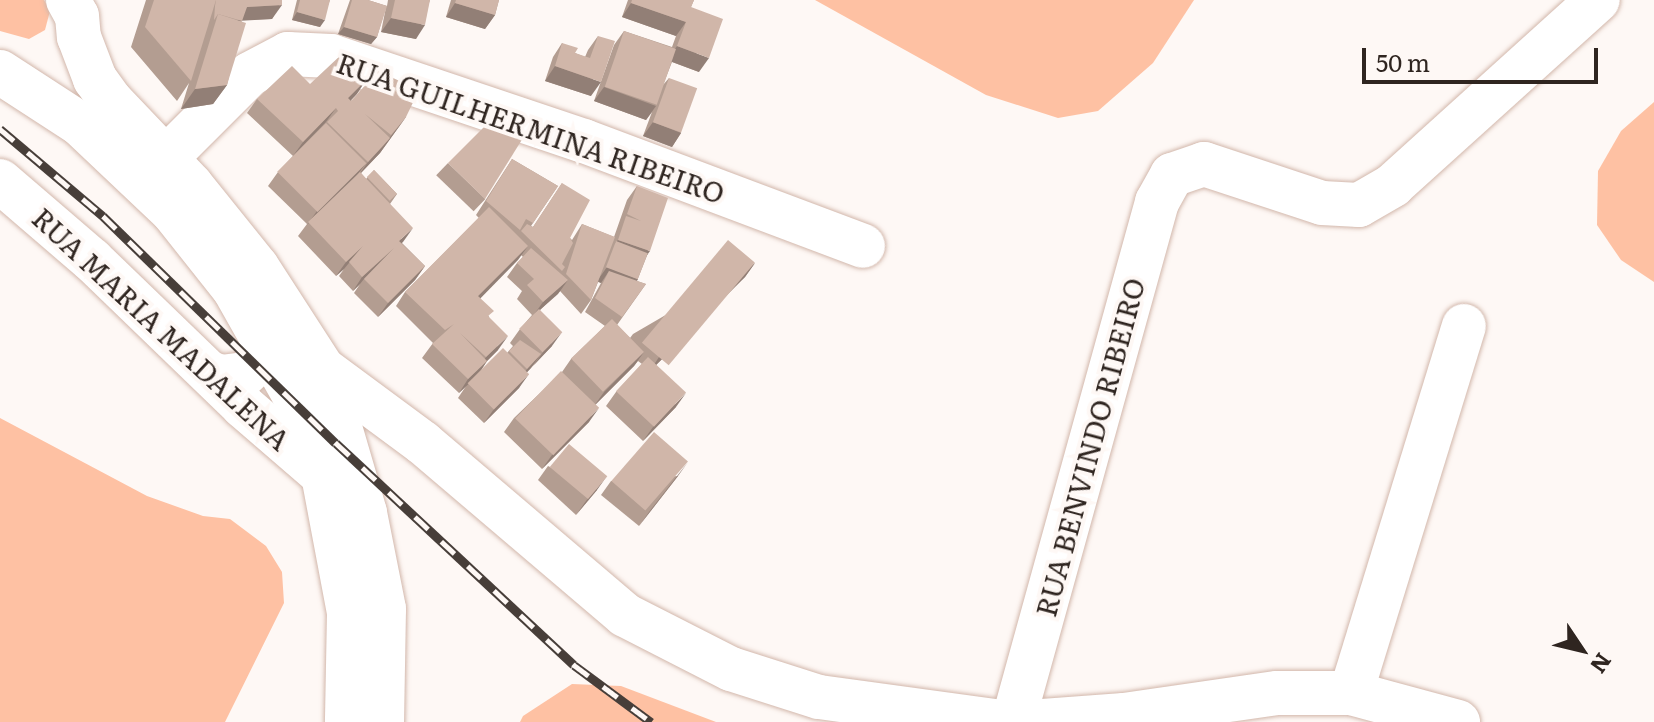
<!DOCTYPE html>
<html>
<head>
<meta charset="utf-8">
<style>
  body { margin:0 }
  #map { position:relative; width:1654px; height:722px; overflow:hidden; background:#fef8f5; font-family:Literata,serif }
  div>[style] { position:absolute }
  [style*='--x'] { left:calc(var(--x)*1px); top:calc(var(--y)*1px); width:calc(var(--w)*1px); rotate:calc(var(--a)*1deg) }
  .green>* { inset:0; background:#fec1a3 }
  .roads { filter:drop-shadow(0 0 2px #d2b7ab) drop-shadow(0 0 2px #d2b7ab) }
  .minor>* { height:44px; margin:-22px; padding:0 22px; transform-origin:22px; border-radius:22px; background:#fff }
  .major>* { height:44px; margin:-22px; padding:0 22px; transform-origin:22px; border-radius:22px; background:#fff }
  .rail>* { height:9px; margin-top:-4.5px; transform-origin:0; background:repeating-linear-gradient(90deg,#fef8f5 0 18px,#473e39 0 36px); box-sizing:border-box; border-block:2px solid #473e39 }
  .wall>* { inset:0; background:#b39d91; transform-origin:0 0 }
  .shaded-wall>* { inset:0; background:#927f76 }
  .building>* { inset:0; background:#d0b6a9; transform-origin:0 0 }
  span { translate:-50% -50%; white-space:nowrap; text-align:center; line-height:1.15; -webkit-text-stroke:8px #fef8f5; paint-order:stroke }
  .street-label { font-size:28px; color:#2f2520 }
  .north { position:absolute; left:1542px; top:610px; width:80px; height:80px; -webkit-text-stroke:6px #fef8f5; paint-order:stroke; rotate:125deg; font-size:22px; font-weight:700; line-height:32px; text-align:center; color:#2f2520 }
  .north::after { content:''; display:block; margin:auto; width:28px; height:36px; background:#2f2520; clip-path:polygon(50% 0,100% 100%,50% 72%,0 100%) }
  .scale { position:absolute; left:1362px; top:48px; width:236px; height:36px; box-sizing:border-box; border:4px solid #2f2520; border-top:0; padding-left:10px; font-size:24px; line-height:28px; white-space:nowrap; color:#2f2520; -webkit-text-stroke:6px #fef8f5; paint-order:stroke }
</style>
</head>
<body>
<div id="map">
  <div class="green">
    <div style="clip-path:polygon(0 0,44px 0,50px 11px,45px 30px,29px 39px,0 31px)"></div>
    <div style="clip-path:polygon(815px 0,1194px 0,1153px 63px,1098px 111px,1058px 118px,986px 95px)"></div>
    <div style="clip-path:polygon(1654px 102px,1654px 282px,1621px 260px,1597px 225px,1598px 171px,1621px 131px)"></div>
    <div style="clip-path:polygon(0 418px,147px 496px,203px 516px,230px 519px,266px 546px,282px 572px,284px 603px,225px 722px,0 722px)"></div>
    <div style="clip-path:polygon(572px 684px,621px 686px,716px 722px,520px 722px,523px 716px)"></div>
  </div>
  <div class="roads">
    <div class="minor">
      <div style="--x:0;--y:181;--w:121;--a:40.7"></div>
      <div style="--x:92;--y:260;--w:210;--a:44"></div>
      <div style="--x:243;--y:406;--w:106;--a:40.8"></div>
      <div style="--x:143;--y:181;--w:151;--a:-45"></div>
      <div style="--x:250;--y:74;--w:43;--a:-27.8"></div>
      <div style="--x:288;--y:54;--w:43;--a:2.7"></div>
      <div style="--x:331;--y:56;--w:267;--a:18.6"></div>
      <div style="--x:584;--y:141;--w:298;--a:20.6"></div>
      <div style="--x:323;--y:369;--w:124;--a:36.5"></div>
      <div style="--x:423;--y:443;--w:265;--a:40.4"></div>
      <div style="--x:625;--y:615;--w:119;--a:27"></div>
      <div style="--x:731;--y:669;--w:92;--a:17.7"></div>
      <div style="--x:819;--y:697;--w:185;--a:7.8"></div>
      <div style="--x:1351;--y:693;--w:384;--a:-72.9"></div>
      <div style="--x:1013;--y:722;--w:540;--a:-74.52"></div>
      <div style="--x:1157;--y:202;--w:31;--a:-61"></div>
      <div style="--x:1172;--y:175;--w:34;--a:-19"></div>
      <div style="--x:1204;--y:164;--w:124;--a:18.3"></div>
      <div style="--x:1322;--y:203;--w:37;--a:3"></div>
      <div style="--x:1359;--y:205;--w:39;--a:-30"></div>
      <div style="--x:1393;--y:185;--w:276;--a:-42.1"></div>
      <div style="--x:1029;--y:722;--w:95;--a:-4.2"></div>
      <div style="--x:1124;--y:715;--w:155;--a:-8.2"></div>
      <div style="--x:1277;--y:693;--w:74;--a:0"></div>
      <div style="--x:1351;--y:693;--w:111;--a:15.2"></div>
    </div>
    <div class="major">
      <div style="--x:68;--y:0;--w:18;--a:61"></div>
      <div style="--x:77;--y:16;--w:21;--a:85"></div>
      <div style="--x:79;--y:37;--w:45;--a:69.1"></div>
      <div style="--x:95;--y:79;--w:27;--a:54"></div>
      <div style="--x:111;--y:101;--w:116;--a:46.4"></div>
      <div style="--x:191;--y:185;--w:105;--a:51.2"></div>
      <div style="--x:257;--y:267;--w:121;--a:57.1"></div>
      <div style="--x:323;--y:369;--w:150;--a:73.7"></div>
      <div style="--x:365;--y:513;--w:98;--a:78.8"></div>
      <div style="--x:384;--y:609;--w:113;--a:91"></div>
      <div style="--x:0;--y:72;--w:95;--a:33"></div>
      <div style="--x:80;--y:124;--w:128;--a:43.4"></div>
      <div style="--x:173;--y:212;--w:98;--a:51.6"></div>
      <div style="--x:234;--y:289;--w:140;--a:60.5"></div>
      <div style="--x:303;--y:411;--w:67;--a:72.6"></div>
      <div style="--x:323;--y:475;--w:140;--a:79.3"></div>
      <div style="--x:349;--y:613;--w:109;--a:91.1"></div>
      <div style="--x:210;--y:373;--w:12;--a:20"></div>
      <div style="--x:221;--y:377;--w:24;--a:-7"></div>
      <div style="--x:245;--y:374;--w:23;--a:-43"></div>
      <div style="--x:262;--y:358;--w:12;--a:-66"></div>
    </div>
  </div>
  <div class="rail">
    <div style="--x:0;--y:129;--w:135;--a:40.2"></div>
    <div style="--x:103;--y:216;--w:325;--a:44.3"></div>
    <div style="--x:336;--y:443;--w:325;--a:43"></div>
    <div style="--x:574;--y:665;--w:96;--a:36.5"></div>
  </div>
  <div class="wall">
    <div style="clip-path:polygon(146px 0,282px 0,272px 19px,242px 20px,227px 85px,213px 104px,181px 109px,189px 83px,177px 101px,131px 47px)"></div>
    <div style="clip-path:polygon(297px 0,330px 0,320px 27px,292px 20px)"></div>
    <div style="clip-path:polygon(350px 0,368px 0,387px 6px,388px 0,430px 0,416px 39px,381px 32px,386px 7px,377px 37px,371px 44px,338px 34px)"></div>
    <div style="clip-path:polygon(451px 0,499px 0,495px 15px,485px 29px,446px 17px)"></div>
    <div style="clip-path:polygon(628px 0,694px 0,691px 7px,699px 72px,672px 62px,663px 85px,669px 78px,681px 133px,672px 147px,643px 136px,652px 112px,646px 120px,594px 101px,614px 45px,624px 31px,672px 47px,676px 36px,622px 17px)"></div>
    <div style="clip-path:polygon(598px 36px,591px 96px,545px 81px,553px 57px,562px 43px,575px 53px,585px 57px,588px 50px)"></div>
    <div style="clip-path:polygon(366px 80px,350px 100px,406px 117px,380px 153px,361px 173px,366px 179px,374px 170px,397px 194px,390px 204px,402px 243px,425px 266px,415px 280px,378px 317px,354px 293px,360px 284px,353px 291px,339px 276px,344px 269px,336px 276px,298px 236px,307px 224px,268px 186px,278px 172px,293px 156px,247px 113px,257px 99px,310px 84px)"></div>
    <div style="clip-path:polygon(evenodd,512px 159px,558px 186px,531px 226px,533px 227px,562px 183px,570px 238px,572px 240px,582px 224px,614px 237px,627px 200px,637px 186px,648px 253px,637px 281px,646px 284px,617px 325px,630px 338px,633px 334px,755px 263px,745px 277px,656px 365px,676px 407px,643px 441px,606px 406px,616px 392px,642px 364px,638px 361px,634px 366px,595px 405px,589px 422px,542px 469px,504px 432px,514px 418px,562px 372px,571px 359px,605px 326px,585px 312px,601px 283px,598px 282px,591px 300px,581px 314px,560px 291px,540px 310px,552px 346px,527px 372px,519px 388px,484px 423px,458px 398px,466px 386px,459px 393px,422px 358px,433px 343px,396px 306px,405px 292px,479px 218px,476px 215px,512px 159px,521px 255px,523px 257px,517px 263px,507px 277px,522px 291px,517px 299px,532px 315px,520px 329px,510px 343px,513px 346px,507px 353px,481px 370px,487px 361px,498px 350px,489px 317px,480px 298px,521px 255px)"></div>
    <div style="left:448px;top:163px;width:52px;height:17px;rotate:44deg"></div>
    <div style="clip-path:polygon(548px 466px,597px 490px,576px 515px,538px 480px)"></div>
    <div style="clip-path:polygon(678px 476px,639px 526px,601px 495px,611px 481px)"></div>
  </div>
  <div class="shaded-wall">
    <div style="clip-path:polygon(455px 3px,495px 15px,485px 29px,446px 17px)"></div>
    <div style="clip-path:polygon(631px 3px,686px 22px,676px 36px,622px 17px)"></div>
    <div style="clip-path:polygon(282px 5px,272px 19px,237px 21px,247px 7px)"></div>
    <div style="clip-path:polygon(297px 12px,325px 20px,320px 27px,292px 20px)"></div>
    <div style="clip-path:polygon(391px 18px,425px 25px,416px 39px,381px 32px)"></div>
    <div style="clip-path:polygon(344px 27px,377px 37px,371px 44px,338px 34px)"></div>
    <div style="clip-path:polygon(677px 46px,709px 58px,699px 72px,667px 60px)"></div>
    <div style="clip-path:polygon(555px 66px,601px 82px,591px 96px,545px 81px)"></div>
    <div style="clip-path:polygon(366px 80px,357px 94px,339px 113px,348px 98px)"></div>
    <div style="clip-path:polygon(227px 85px,213px 104px,181px 109px,195px 89px)"></div>
    <div style="clip-path:polygon(604px 87px,656px 106px,646px 120px,594px 101px)"></div>
    <div style="clip-path:polygon(336px 108px,326px 122px,293px 156px,303px 142px)"></div>
    <div style="clip-path:polygon(406px 117px,380px 153px,358px 176px,368px 162px,383px 146px)"></div>
    <div style="clip-path:polygon(653px 122px,681px 133px,672px 147px,643px 136px)"></div>
    <div style="clip-path:polygon(366px 163px,356px 177px,307px 225px,317px 211px)"></div>
    <div style="clip-path:polygon(413px 228px,403px 242px,389px 255px,399px 241px)"></div>
    <div style="clip-path:polygon(618px 240px,650px 251px,640px 265px,615px 243px)"></div>
    <div style="clip-path:polygon(363px 246px,344px 269px,336px 276px,346px 262px)"></div>
    <div style="clip-path:polygon(528px 246px,518px 260px,469px 310px,478px 296px)"></div>
    <div style="clip-path:polygon(394px 248px,364px 279px,360px 284px,353px 291px,362px 277px)"></div>
    <div style="clip-path:polygon(755px 263px,745px 277px,650px 371px,659px 357px)"></div>
    <div style="clip-path:polygon(425px 266px,415px 280px,378px 317px,388px 303px)"></div>
    <div style="clip-path:polygon(607px 267px,638px 279px,629px 293px,609px 271px,601px 283px,597px 281px)"></div>
    <div style="clip-path:polygon(568px 280px,558px 294px,533px 316px,543px 302px)"></div>
    <div style="clip-path:polygon(562px 332px,552px 346px,533px 366px,543px 352px)"></div>
    <div style="clip-path:polygon(508px 336px,498px 350px,477px 371px,486px 357px)"></div>
    <div style="clip-path:polygon(644px 352px,634px 366px,594px 406px,604px 392px)"></div>
    <div style="clip-path:polygon(541px 354px,531px 368px,517px 383px,527px 369px)"></div>
    <div style="clip-path:polygon(487px 361px,478px 375px,459px 393px,468px 379px)"></div>
    <div style="clip-path:polygon(529px 374px,519px 388px,484px 423px,494px 409px)"></div>
    <div style="clip-path:polygon(686px 393px,676px 407px,643px 441px,653px 427px)"></div>
    <div style="clip-path:polygon(599px 408px,589px 422px,542px 469px,552px 455px)"></div>
    <div style="clip-path:polygon(688px 462px,678px 476px,639px 526px,649px 512px)"></div>
    <div style="clip-path:polygon(607px 476px,597px 490px,576px 515px,586px 501px)"></div>
  </div>
  <div class="building">
    <div style="clip-path:polygon(154px 0,216px 0,191px 81px,145px 27px)"></div>
    <div style="clip-path:polygon(216px 0,282px 0,282px 5px,247px 7px,242px 21px,218px 14px,214px 20px,215px 6px)"></div>
    <div style="clip-path:polygon(300px 0,330px 0,325px 20px,297px 12px)"></div>
    <div style="clip-path:polygon(352px 0,368px 0,387px 6px,377px 37px,344px 27px)"></div>
    <div style="clip-path:polygon(395px 0,430px 0,425px 25px,391px 18px)"></div>
    <div style="clip-path:polygon(456px 0,499px 0,495px 15px,455px 3px)"></div>
    <div style="clip-path:polygon(632px 0,694px 0,691px 7px,723px 19px,709px 58px,677px 46px,686px 22px,631px 3px)"></div>
    <div style="clip-path:polygon(218px 14px,246px 23px,227px 85px,195px 89px)"></div>
    <div style="left:624px;top:31px;width:55px;height:59px;rotate:19deg"></div>
    <div style="clip-path:polygon(598px 36px,615px 41px,601px 82px,555px 66px,562px 43px,578px 48px,575px 53px,590px 58px)"></div>
    <div style="clip-path:polygon(342px 54px,366px 80px,348px 98px,351px 101px,378px 71px,419px 90px,406px 117px,391px 135px,365px 114px,390px 138px,368px 162px,327px 122px,338px 111px,336px 108px,303px 142px,257px 99px,292px 66px,310px 84px)"></div>
    <div style="left:669px;top:78px;width:30px;height:47px;rotate:20deg"></div>
    <div style="clip-path:polygon(489px 122px,523px 138px,485px 199px,448px 163px)"></div>
    <div style="left:326px;top:123px;width:57px;height:69px;rotate:45deg"></div>
    <div style="clip-path:polygon(512px 159px,558px 186px,533px 223px,526px 219px,520px 230px,486px 201px)"></div>
    <div style="left:374px;top:170px;width:33px;height:10px;rotate:46deg"></div>
    <div style="clip-path:polygon(360px 172px,413px 228px,399px 241px,425px 266px,388px 303px,364px 279px,394px 248px,362px 277px,349px 262px,363px 246px,346px 262px,308px 222px)"></div>
    <div style="clip-path:polygon(562px 183px,590px 200px,570px 238px,573px 243px,562px 264px,565px 267px,562px 271px,521px 231px,527px 224px,533px 227px)"></div>
    <div style="clip-path:polygon(637px 186px,668px 198px,650px 251px,618px 240px,626px 216px,641px 221px,627px 214px)"></div>
    <div style="clip-path:polygon(489px 207px,528px 246px,478px 296px,494px 311px,488px 316px,508px 336px,486px 357px,460px 333px,487px 361px,468px 379px,432px 344px,454px 324px,445px 330px,405px 292px)"></div>
    <div style="clip-path:polygon(582px 224px,615px 237px,591px 300px,566px 274px)"></div>
    <div style="left:728px;top:240px;width:35px;height:134px;rotate:40deg"></div>
    <div style="left:616px;top:241px;width:34px;height:28px;rotate:21deg"></div>
    <div style="clip-path:polygon(531px 248px,568px 280px,543px 302px,527px 285px,534px 279px,517px 263px)"></div>
    <div style="clip-path:polygon(609px 271px,646px 284px,622px 317px,595px 298px)"></div>
    <div style="left:539px;top:309px;width:33px;height:28px;rotate:45deg"></div>
    <div style="left:612px;top:319px;width:46px;height:57px;rotate:46deg"></div>
    <div style="clip-path:polygon(520px 340px,541px 354px,527px 369px,509px 351px)"></div>
    <div style="left:503px;top:348px;width:37px;height:50px;rotate:45deg"></div>
    <div style="left:648px;top:357px;width:52px;height:47px;rotate:43deg"></div>
    <div style="left:561px;top:371px;width:53px;height:66px;rotate:44deg"></div>
    <div style="left:654px;top:432px;width:45px;height:65px;rotate:41deg"></div>
    <div style="left:569px;top:444px;width:50px;height:30px;rotate:40deg"></div>
  </div>
  <div class="street-label">
    <span style="left:531px;top:127px;rotate:19deg">RUA GUILHERMINA RIBEIRO</span>
    <span style="left:162px;top:328px;rotate:43deg">RUA MARIA MADALENA</span>
    <span style="left:1089px;top:447px;rotate:-75deg">RUA BENVINDO RIBEIRO</span>
  </div>
  <div class="north">N</div>
  <div class="scale">50 m</div>
</div>
</body>
</html>
